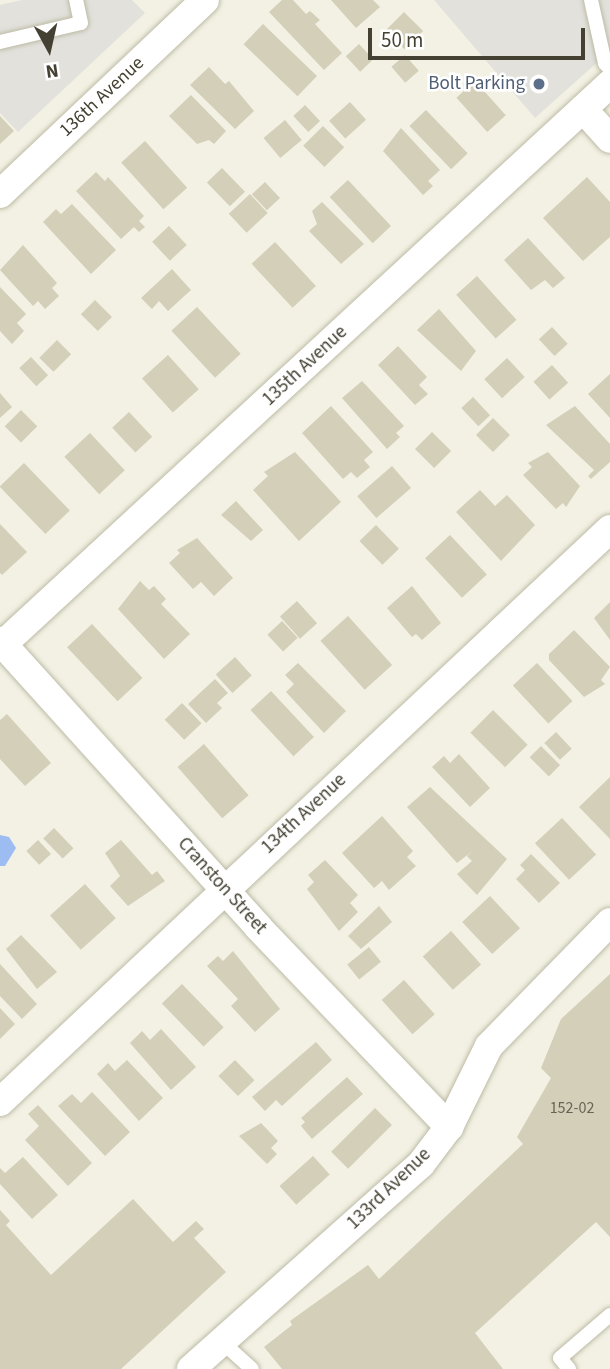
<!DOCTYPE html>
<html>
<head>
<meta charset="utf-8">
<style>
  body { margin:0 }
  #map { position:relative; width:610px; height:1369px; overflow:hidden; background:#f2f1e3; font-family:"Source Sans 3",sans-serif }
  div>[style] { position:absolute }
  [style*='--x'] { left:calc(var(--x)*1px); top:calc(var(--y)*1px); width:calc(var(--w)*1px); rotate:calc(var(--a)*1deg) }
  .parking>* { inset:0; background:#e2e1dc }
  .water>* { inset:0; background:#9dbdf2 }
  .building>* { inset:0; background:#d4cfb8; transform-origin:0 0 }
  .roads { filter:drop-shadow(0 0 2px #bebba6) drop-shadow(0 0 2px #bebba6) }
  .lane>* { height:14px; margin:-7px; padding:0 7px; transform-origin:7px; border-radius:7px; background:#fff }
  .street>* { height:28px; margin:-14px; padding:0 14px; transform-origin:14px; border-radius:14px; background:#fff }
  .dots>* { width:19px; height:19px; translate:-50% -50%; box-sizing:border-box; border:4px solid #fff; border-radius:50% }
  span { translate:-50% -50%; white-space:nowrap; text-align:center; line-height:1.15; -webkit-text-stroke:5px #fff; paint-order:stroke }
  .number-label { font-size:16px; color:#686454 }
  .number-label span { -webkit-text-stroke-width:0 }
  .service-label { font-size:19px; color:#4e5e75 }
  .right { translate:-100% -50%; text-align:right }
  .street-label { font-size:19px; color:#444133 }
  .north { position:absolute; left:14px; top:14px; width:70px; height:70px; -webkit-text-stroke:5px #fff; paint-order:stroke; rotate:172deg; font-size:19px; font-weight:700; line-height:28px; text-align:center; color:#444133 }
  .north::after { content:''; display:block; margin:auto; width:24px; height:32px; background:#444133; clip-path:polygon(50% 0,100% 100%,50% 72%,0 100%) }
  .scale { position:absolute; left:368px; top:28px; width:217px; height:32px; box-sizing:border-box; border:4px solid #444133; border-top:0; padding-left:9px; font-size:21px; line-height:24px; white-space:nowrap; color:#444133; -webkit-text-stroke:5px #fff; paint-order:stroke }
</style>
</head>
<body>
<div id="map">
  <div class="parking">
    <div style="clip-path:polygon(22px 0,132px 0,145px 13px,18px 132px,0 113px,0 5px)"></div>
    <div style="clip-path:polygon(434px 0,610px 0,610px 51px,535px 118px)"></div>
  </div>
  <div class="water">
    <div style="clip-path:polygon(0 835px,9px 837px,16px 848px,5px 866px,0 866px)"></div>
  </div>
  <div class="building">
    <div style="clip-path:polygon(282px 0,293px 0,306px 14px,310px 11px,320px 20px,315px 24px,342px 53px,324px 70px,269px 12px)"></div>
    <div style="clip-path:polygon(331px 0,373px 0,380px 7px,356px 28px)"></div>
    <div style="left:404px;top:12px;width:27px;height:26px;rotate:45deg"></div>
    <div style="left:263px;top:24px;width:75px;height:28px;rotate:44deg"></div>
    <div style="left:359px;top:44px;width:21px;height:18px;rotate:47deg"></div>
    <div style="left:405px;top:55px;width:21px;height:18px;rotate:49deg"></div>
    <div style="clip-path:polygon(209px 67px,225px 84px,229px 81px,254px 111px,235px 129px,190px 85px)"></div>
    <div style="left:475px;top:81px;width:46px;height:25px;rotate:48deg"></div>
    <div style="clip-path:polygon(191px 95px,226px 131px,214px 144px,209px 140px,197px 144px,169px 116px)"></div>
    <div style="left:350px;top:102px;width:24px;height:28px;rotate:48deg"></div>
    <div style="left:305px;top:105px;width:22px;height:16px;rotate:47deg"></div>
    <div style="left:426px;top:110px;width:60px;height:23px;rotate:46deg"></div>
    <div style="clip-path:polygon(0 116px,14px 131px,0 144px)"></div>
    <div style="left:285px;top:120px;width:26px;height:28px;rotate:50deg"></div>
    <div style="left:323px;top:126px;width:30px;height:28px;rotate:45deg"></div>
    <div style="clip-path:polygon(401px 128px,440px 170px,428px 181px,433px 186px,423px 195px,383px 151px)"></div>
    <div style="left:145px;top:141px;width:63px;height:32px;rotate:48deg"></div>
    <div style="left:222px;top:168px;width:33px;height:21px;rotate:46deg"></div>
    <div style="clip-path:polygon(96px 172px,105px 181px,108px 177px,144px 216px,139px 221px,145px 227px,139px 232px,134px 227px,121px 239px,76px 191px)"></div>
    <div style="clip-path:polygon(587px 177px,610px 202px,610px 237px,583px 261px,543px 218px)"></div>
    <div style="left:348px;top:180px;width:63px;height:25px;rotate:47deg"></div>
    <div style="left:265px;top:182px;width:22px;height:18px;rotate:47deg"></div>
    <div style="left:250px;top:194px;width:26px;height:29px;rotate:47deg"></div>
    <div style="clip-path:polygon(322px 202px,364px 244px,341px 264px,309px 231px,317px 224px,312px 211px)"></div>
    <div style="clip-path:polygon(72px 204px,116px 250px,91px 274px,43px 222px,56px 209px,61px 214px)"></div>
    <div style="left:169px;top:226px;width:26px;height:23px;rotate:47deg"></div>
    <div style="clip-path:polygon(528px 238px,565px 278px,553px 288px,545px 280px,531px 290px,504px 260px)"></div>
    <div style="left:275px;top:242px;width:60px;height:32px;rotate:47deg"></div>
    <div style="clip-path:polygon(23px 245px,57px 283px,52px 288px,59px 296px,45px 309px,38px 301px,33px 306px,0 270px)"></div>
    <div style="clip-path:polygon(172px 269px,191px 290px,168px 311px,159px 301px,152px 309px,141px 298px)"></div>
    <div style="left:477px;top:276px;width:59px;height:28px;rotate:48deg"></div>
    <div style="clip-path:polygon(0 287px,26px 314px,17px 323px,24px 331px,12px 344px,0 331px)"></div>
    <div style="left:95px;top:300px;width:24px;height:20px;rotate:45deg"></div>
    <div style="left:197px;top:307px;width:64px;height:35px;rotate:47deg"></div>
    <div style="clip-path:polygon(439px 309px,476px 351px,461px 371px,417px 330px)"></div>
    <div style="left:552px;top:327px;width:23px;height:18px;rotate:47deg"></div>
    <div style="left:57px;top:340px;width:20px;height:25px;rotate:45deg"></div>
    <div style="clip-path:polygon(398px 346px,427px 377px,419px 385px,428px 394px,415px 405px,378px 365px)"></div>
    <div style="left:168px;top:355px;width:46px;height:35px;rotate:48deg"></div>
    <div style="left:31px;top:357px;width:25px;height:16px;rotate:47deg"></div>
    <div style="left:507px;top:358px;width:26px;height:31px;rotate:47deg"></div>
    <div style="left:552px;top:365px;width:24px;height:25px;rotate:48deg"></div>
    <div style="clip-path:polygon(610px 374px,610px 418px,588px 394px)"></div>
    <div style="clip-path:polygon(362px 381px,404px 426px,396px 433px,400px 437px,387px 449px,342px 398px)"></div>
    <div style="clip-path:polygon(0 393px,12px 407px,0 418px)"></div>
    <div style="left:473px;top:397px;width:25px;height:16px;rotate:47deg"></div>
    <div style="clip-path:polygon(331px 406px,373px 452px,364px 460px,370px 467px,357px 478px,351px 472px,343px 479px,302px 433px)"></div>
    <div style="clip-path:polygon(575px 406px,610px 444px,610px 462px,591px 479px,588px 476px,594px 470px,546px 425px)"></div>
    <div style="left:21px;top:410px;width:23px;height:23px;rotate:45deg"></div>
    <div style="left:129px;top:412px;width:34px;height:23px;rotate:47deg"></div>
    <div style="left:493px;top:418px;width:24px;height:24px;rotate:45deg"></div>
    <div style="left:432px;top:432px;width:27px;height:24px;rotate:45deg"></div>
    <div style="left:90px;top:433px;width:51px;height:35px;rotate:47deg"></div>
    <div style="clip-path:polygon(295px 452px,341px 502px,299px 541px,253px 490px,268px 476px,264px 472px)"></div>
    <div style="clip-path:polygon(548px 452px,580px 486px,566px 507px,563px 503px,556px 509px,523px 475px,532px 467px,528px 463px)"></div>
    <div style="left:24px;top:463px;width:66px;height:34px;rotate:46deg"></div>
    <div style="left:392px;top:466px;width:29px;height:46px;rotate:49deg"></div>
    <div style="clip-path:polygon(480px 490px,495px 506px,507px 495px,535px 525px,501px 561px,456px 512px)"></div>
    <div style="clip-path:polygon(236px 501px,263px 530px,251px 541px,221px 515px)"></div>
    <div style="clip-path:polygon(0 524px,27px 552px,2px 575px,0 573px)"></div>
    <div style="left:376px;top:525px;width:33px;height:23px;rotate:46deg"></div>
    <div style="left:450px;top:535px;width:54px;height:34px;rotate:47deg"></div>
    <div style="clip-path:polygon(197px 538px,233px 578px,214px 596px,201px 582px,193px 589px,169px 563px,180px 553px,177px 550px)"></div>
    <div style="clip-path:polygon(140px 581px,149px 590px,154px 586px,166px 599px,161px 604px,190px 634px,164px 659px,118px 609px)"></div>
    <div style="clip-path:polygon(412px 586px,441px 623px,422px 640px,416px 634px,412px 637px,387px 608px)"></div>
    <div style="left:297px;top:601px;width:30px;height:23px;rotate:48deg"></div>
    <div style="clip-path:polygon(610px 602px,610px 640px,594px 618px)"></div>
    <div style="left:348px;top:616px;width:66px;height:37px;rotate:48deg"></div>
    <div style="left:282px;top:621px;width:23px;height:20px;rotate:47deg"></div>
    <div style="left:92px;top:624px;width:74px;height:34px;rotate:47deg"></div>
    <div style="clip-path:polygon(574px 630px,610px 667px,601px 680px,605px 684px,584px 697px,549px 660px,549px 654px)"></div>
    <div style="left:235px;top:657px;width:25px;height:26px;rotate:48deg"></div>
    <div style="clip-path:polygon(298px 663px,346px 711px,324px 733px,286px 692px,294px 684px,285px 675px)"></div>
    <div style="left:537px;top:663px;width:52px;height:33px;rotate:47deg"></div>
    <div style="clip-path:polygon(215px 679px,228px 693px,217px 703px,222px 708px,206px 723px,188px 704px)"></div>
    <div style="left:271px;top:691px;width:63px;height:28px;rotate:47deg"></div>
    <div style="left:182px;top:703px;width:28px;height:24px;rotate:46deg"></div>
    <div style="left:493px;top:710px;width:49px;height:32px;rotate:45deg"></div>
    <div style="clip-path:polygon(7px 714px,51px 763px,25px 786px,0 759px,0 720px)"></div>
    <div style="left:556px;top:732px;width:23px;height:16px;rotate:47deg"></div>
    <div style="left:204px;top:744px;width:68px;height:35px;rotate:49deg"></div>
    <div style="left:541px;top:746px;width:27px;height:16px;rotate:45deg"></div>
    <div style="clip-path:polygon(459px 754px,490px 788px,470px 807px,432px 767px,444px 756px,450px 763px)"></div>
    <div style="clip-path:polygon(610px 777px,610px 839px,579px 807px)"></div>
    <div style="clip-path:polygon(430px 787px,507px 859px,477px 895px,457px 874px,472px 861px,467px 856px,474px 850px,457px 863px,407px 807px)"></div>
    <div style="clip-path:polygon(382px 816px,413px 851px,407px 857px,416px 866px,389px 890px,382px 881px,374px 888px,342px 853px)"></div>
    <div style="left:562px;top:818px;width:50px;height:37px;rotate:47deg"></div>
    <div style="left:54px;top:828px;width:28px;height:15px;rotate:46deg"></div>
    <div style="left:38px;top:840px;width:19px;height:16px;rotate:47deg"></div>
    <div style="clip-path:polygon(121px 840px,152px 875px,157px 871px,165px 881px,128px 906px,110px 886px,120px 876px,105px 853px)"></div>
    <div style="clip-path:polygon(531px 854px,560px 883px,539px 903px,516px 879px,525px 870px,520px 865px)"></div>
    <div style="clip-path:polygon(325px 860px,358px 895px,350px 903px,358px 912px,339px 931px,307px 889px,314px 882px,308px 875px)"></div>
    <div style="left:85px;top:884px;width:46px;height:47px;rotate:48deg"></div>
    <div style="left:490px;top:896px;width:44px;height:38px;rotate:47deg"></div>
    <div style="clip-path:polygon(379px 906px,392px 922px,361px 949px,348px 936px)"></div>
    <div style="left:451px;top:931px;width:45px;height:38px;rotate:48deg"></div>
    <div style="clip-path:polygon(21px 935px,57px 972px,37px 989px,6px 949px)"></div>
    <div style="left:369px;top:947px;width:19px;height:28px;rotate:51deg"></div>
    <div style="clip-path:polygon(233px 951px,280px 1009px,255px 1032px,231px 1006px,238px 999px,207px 966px,218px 956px,223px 961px)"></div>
    <div style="clip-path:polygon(0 964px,37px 1004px,22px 1019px,0 996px)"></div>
    <div style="clip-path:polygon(610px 974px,610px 1237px,596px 1222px,475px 1333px,503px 1369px,282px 1369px,264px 1347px,292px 1325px,290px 1321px,368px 1265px,379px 1279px,523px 1144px,517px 1137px,551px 1078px,541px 1068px,561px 1019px)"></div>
    <div style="left:404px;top:980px;width:46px;height:30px;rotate:48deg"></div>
    <div style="left:182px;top:984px;width:60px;height:28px;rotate:46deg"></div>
    <div style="clip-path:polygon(0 1008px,15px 1024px,0 1039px)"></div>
    <div style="clip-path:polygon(161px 1029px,196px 1067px,171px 1090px,130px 1043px,142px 1031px,150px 1040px)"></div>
    <div style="clip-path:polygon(316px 1042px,332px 1060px,282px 1106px,276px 1100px,265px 1111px,252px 1097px)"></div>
    <div style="clip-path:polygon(127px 1060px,163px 1098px,139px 1121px,97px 1074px,108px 1063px,115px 1071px)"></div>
    <div style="left:235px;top:1060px;width:28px;height:23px;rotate:46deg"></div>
    <div style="clip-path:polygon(347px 1077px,363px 1094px,312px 1139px,301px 1126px,305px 1122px,301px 1118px)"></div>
    <div style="clip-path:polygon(92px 1092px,130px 1132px,105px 1156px,58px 1106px,72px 1094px,81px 1103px)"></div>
    <div style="clip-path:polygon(38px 1105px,92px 1163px,68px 1186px,25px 1140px,39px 1126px,28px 1114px)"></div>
    <div style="left:375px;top:1108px;width:24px;height:62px;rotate:45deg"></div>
    <div style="clip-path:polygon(261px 1123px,278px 1141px,271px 1148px,277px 1154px,267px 1164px,239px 1136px)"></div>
    <div style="left:313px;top:1156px;width:25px;height:45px;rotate:48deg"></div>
    <div style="clip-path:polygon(23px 1157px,58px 1195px,32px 1219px,0 1184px,0 1168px,5px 1173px)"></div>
    <div style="clip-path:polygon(133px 1199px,173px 1242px,196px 1221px,204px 1229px,194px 1238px,226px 1272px,121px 1369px,0 1369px,0 1210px,10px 1221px,6px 1225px,51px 1275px)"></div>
  </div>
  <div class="roads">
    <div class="lane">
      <div style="--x:591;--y:0;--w:65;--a:77.5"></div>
      <div style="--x:605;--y:63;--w:8;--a:50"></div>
      <div style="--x:0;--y:42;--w:83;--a:-13.2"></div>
      <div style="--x:81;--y:23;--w:24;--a:-102"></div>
      <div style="--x:222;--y:1342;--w:40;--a:42"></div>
      <div style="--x:569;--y:1369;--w:14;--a:-129"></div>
      <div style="--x:560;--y:1358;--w:66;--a:-40.7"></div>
    </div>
    <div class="street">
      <div style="--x:583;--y:109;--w:40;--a:48"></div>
      <div style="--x:0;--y:194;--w:282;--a:-43.4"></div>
      <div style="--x:0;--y:641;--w:385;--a:47.9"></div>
      <div style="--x:258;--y:927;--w:277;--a:46.3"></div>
      <div style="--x:0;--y:647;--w:830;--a:-42.71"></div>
      <div style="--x:0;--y:1102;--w:837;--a:-43.21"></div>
      <div style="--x:191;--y:1369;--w:308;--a:-41.7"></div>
      <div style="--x:421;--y:1164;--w:46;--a:-52.9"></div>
      <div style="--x:449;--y:1127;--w:90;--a:-63.7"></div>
      <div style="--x:489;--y:1046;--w:173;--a:-45.7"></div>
    </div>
  </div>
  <div class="dots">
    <div style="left:539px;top:84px;background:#5c6f8a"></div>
  </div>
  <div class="number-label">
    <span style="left:572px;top:1108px">152-02</span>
  </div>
  <div class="service-label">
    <span class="right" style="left:525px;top:84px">Bolt Parking</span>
  </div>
  <div class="street-label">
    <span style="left:102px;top:97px;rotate:-43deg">136th Avenue</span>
    <span style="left:305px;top:366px;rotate:-43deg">135th Avenue</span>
    <span style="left:304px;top:814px;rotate:-43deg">134th Avenue</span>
    <span style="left:222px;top:886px;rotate:48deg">Cranston Street</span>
    <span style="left:389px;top:1189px;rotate:-44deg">133rd Avenue</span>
  </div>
  <div class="north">N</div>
  <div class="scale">50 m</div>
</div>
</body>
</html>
